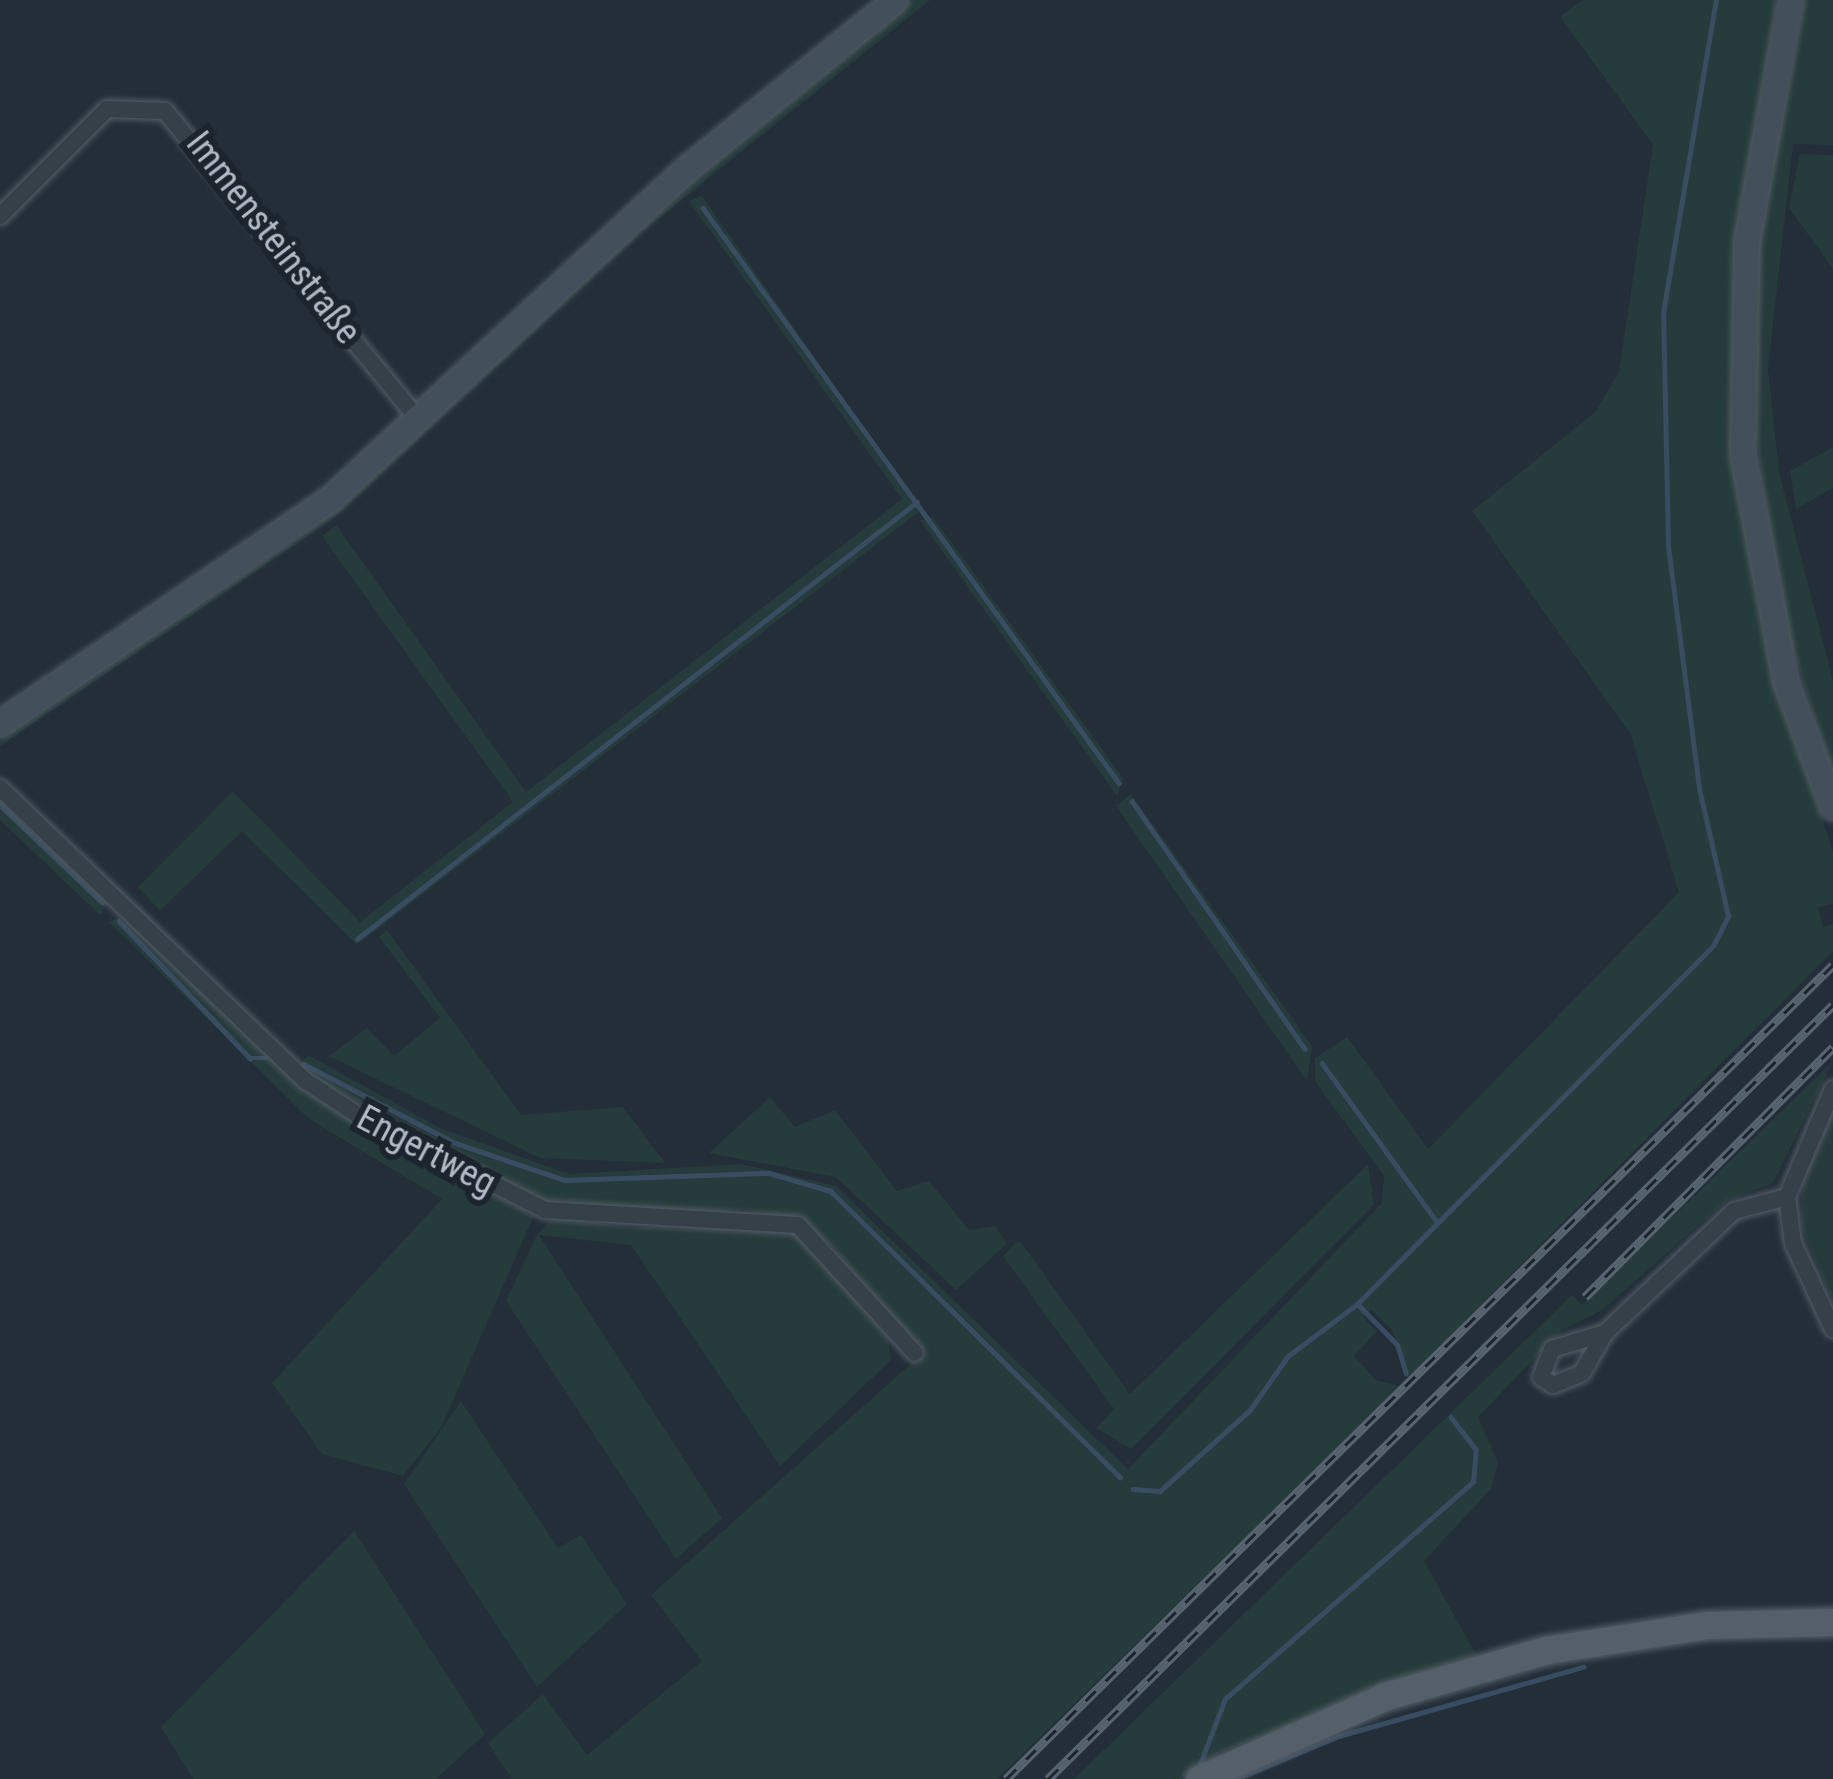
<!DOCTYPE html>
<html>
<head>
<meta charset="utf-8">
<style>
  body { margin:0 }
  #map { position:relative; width:1833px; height:1779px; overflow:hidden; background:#232e39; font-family:"Roboto Condensed",sans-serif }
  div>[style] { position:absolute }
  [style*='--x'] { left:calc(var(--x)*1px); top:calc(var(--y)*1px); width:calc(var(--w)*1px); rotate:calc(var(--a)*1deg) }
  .green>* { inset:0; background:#263b3b }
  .stream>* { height:4.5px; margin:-2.25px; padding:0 2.25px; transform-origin:2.25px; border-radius:2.25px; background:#394d62 }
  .roads { filter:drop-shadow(0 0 3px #545d67) drop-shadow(0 0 3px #545d67) }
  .street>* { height:16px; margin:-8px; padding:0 8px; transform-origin:8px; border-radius:8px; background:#364049 }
  .secondary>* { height:24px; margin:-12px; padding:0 12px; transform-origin:12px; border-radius:12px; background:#444f5c }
  .primary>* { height:27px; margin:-13.5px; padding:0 13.5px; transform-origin:13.5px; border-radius:13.5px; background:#545f69 }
  .rail>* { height:9px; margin-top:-4.5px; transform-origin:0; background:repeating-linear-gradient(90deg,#1c252e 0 14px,#586470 0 28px); box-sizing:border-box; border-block:3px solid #586470 }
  span { translate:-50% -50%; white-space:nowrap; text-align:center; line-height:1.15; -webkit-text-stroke:12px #1c252e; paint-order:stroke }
  .street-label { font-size:36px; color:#b1bac5 }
</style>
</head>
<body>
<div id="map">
  <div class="green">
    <div style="clip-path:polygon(913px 0,930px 0,643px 231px,335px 517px,0 746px,0 735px,303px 535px,629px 230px)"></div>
    <div style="clip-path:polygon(1583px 0,1776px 0,1735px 279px,1733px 417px,1782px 695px,1833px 852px,1833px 904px,1818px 907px,1823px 927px,1833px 924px,1833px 951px,1410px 1376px,1392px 1330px,1371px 1310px,1363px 1317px,1377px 1331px,1354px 1356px,1376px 1380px,1401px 1386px,997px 1779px,512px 1779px,488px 1743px,543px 1694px,587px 1755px,702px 1661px,651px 1595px,922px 1354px,834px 1248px,797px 1220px,746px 1209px,605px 1216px,530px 1199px,297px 1068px,308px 1055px,440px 1128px,569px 1174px,742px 1164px,836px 1186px,1128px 1469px,1382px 1203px,1384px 1176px,1315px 1081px,1315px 1058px,1347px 1037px,1428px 1149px,1679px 892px,1630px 733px,1472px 511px,1595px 412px,1619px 372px,1653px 145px,1560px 16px)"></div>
    <div style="clip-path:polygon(1806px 0,1833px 0,1833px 145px,1793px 144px,1768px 368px,1779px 472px,1833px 681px,1833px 779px,1781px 610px,1751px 398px,1757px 236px)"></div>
    <div style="clip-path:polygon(1800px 154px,1833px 155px,1833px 269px,1789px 208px)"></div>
    <div style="clip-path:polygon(702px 196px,921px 510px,357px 945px,242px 831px,160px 911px,138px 887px,233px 791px,360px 922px,513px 802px,322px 536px,336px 525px,526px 792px,902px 499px,689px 201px)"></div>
    <div style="clip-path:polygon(1833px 447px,1833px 488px,1796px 509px,1790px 471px)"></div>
    <div style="clip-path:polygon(933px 517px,1123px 778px,1117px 796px,920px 520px)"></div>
    <div style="clip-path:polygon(1131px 794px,1312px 1046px,1307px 1081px,1116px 806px)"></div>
    <div style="clip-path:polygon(0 796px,109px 901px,100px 915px,0 820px)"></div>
    <div style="clip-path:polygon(126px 915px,239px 1026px,402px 1147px,534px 1215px,441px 1428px,403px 1476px,322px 1454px,272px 1383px,442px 1199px,309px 1119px,109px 922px)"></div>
    <div style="clip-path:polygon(387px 930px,521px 1115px,623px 1107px,665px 1163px,540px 1158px,329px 1056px,367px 1028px,394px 1056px,440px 1018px,379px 937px)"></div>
    <div style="clip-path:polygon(1833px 1061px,1773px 1183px,1726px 1201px,1601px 1311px,1562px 1330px,1478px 1417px,1498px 1462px,1491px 1489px,1424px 1561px,1478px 1658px,1221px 1752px,1181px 1779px,1074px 1779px,1572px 1295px,1582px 1305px)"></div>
    <div style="clip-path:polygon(770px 1097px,795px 1127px,835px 1110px,897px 1191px,929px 1181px,969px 1230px,995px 1226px,1007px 1244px,956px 1290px,836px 1177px,709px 1153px)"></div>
    <div style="clip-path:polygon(1833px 1111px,1833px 1303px,1801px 1226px,1803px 1170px)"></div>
    <div style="clip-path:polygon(1368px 1164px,1374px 1205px,1131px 1449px,1096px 1428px,1114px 1409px,1003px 1256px,1019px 1240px,1130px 1394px)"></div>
    <div style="clip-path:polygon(554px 1216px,630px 1228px,763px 1220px,804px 1237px,887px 1332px,891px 1360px,780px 1466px,631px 1245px,539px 1235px,722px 1518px,676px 1559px,506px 1301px,537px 1235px)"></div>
    <div style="clip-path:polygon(461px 1401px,558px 1548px,581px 1535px,627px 1604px,537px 1687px,404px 1484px)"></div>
    <div style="clip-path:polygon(354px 1531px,485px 1734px,436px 1779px,193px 1779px,161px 1727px)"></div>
  </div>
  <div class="stream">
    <div style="--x:703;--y:208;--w:710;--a:54.12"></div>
    <div style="--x:1132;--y:801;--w:302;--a:55.1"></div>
    <div style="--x:0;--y:805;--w:141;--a:43.6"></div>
    <div style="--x:119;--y:921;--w:190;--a:46.3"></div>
    <div style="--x:250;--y:1058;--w:16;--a:0"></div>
    <div style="--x:357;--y:939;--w:710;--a:-37.97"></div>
    <div style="--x:1322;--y:1063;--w:196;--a:54.1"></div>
    <div style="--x:304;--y:1064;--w:170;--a:27.6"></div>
    <div style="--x:455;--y:1143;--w:116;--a:18.6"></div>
    <div style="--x:565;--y:1180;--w:204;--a:-2"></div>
    <div style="--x:769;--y:1173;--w:65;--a:16.2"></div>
    <div style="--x:831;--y:1191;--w:407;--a:44.7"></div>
    <div style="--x:1406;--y:1374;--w:30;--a:-107"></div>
    <div style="--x:1397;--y:1345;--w:57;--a:-134.3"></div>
    <div style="--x:1357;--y:1304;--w:505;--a:-45.16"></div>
    <div style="--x:1713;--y:946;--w:34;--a:-63"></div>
    <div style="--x:1728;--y:916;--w:131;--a:-102.8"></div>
    <div style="--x:1699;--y:788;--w:244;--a:-97.3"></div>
    <div style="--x:1668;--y:546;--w:233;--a:-91.2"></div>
    <div style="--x:1663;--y:313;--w:317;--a:-80.4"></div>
    <div style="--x:1133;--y:1489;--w:27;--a:4"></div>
    <div style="--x:1160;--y:1491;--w:121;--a:-42"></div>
    <div style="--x:1250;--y:1410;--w:66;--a:-54.9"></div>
    <div style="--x:1288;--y:1356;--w:86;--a:-37"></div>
    <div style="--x:1198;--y:1769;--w:75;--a:-68.9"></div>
    <div style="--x:1225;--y:1699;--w:330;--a:-41.2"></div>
    <div style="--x:1473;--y:1482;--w:32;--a:-85"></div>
    <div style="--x:1476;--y:1450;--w:41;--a:-128"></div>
    <div style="--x:1236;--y:1779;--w:112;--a:-22.7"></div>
    <div style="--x:1339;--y:1736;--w:254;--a:-15.8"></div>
  </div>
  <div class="roads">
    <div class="street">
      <div style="--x:0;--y:216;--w:151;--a:-45"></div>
      <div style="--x:107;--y:109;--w:58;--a:2"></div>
      <div style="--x:165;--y:111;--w:400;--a:50.6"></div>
      <div style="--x:0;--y:788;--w:424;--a:43.8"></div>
      <div style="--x:306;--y:1081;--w:64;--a:33.4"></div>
      <div style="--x:359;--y:1116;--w:208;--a:26.8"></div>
      <div style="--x:545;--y:1210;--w:253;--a:3.4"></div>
      <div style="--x:798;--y:1225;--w:173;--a:47.6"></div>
      <div style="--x:1833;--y:1089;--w:117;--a:113.1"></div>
      <div style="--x:1787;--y:1197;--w:46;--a:82.6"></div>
      <div style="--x:1793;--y:1243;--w:95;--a:65.1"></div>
      <div style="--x:1605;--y:1333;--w:55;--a:163.2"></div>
      <div style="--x:1552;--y:1349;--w:30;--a:111"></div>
      <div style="--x:1541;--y:1377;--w:14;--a:34"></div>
      <div style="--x:1553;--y:1385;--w:31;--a:-22"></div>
      <div style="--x:1582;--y:1373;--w:46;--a:-60.1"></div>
      <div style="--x:1605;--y:1333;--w:178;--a:-43.4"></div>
      <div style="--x:1734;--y:1211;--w:55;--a:-14.8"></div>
    </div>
    <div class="secondary">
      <div style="--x:1791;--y:0;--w:245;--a:100.3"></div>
      <div style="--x:1747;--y:241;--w:213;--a:91.1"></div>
      <div style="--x:1743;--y:454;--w:232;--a:79.3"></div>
      <div style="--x:1786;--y:682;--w:134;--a:69.5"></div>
      <div style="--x:0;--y:724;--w:402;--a:-34.2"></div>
      <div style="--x:332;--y:498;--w:483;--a:-42.8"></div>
      <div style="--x:686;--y:170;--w:270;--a:-39"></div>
    </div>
    <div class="primary">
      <div style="--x:1199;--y:1779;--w:205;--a:-23.9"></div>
      <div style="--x:1386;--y:1696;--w:166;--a:-16"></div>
      <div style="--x:1546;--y:1650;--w:164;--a:-8.8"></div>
      <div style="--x:1708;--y:1625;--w:125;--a:-1.4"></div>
    </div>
  </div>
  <div class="rail">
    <div style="--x:1585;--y:1297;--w:352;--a:-45.2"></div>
    <div style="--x:1006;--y:1779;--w:1160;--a:-44.55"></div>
    <div style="--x:1048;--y:1779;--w:1102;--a:-44.6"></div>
  </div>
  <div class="street-label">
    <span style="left:273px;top:238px;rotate:52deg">Immensteinstraße</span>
    <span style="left:426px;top:1151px;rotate:28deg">Engertweg</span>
  </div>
</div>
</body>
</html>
